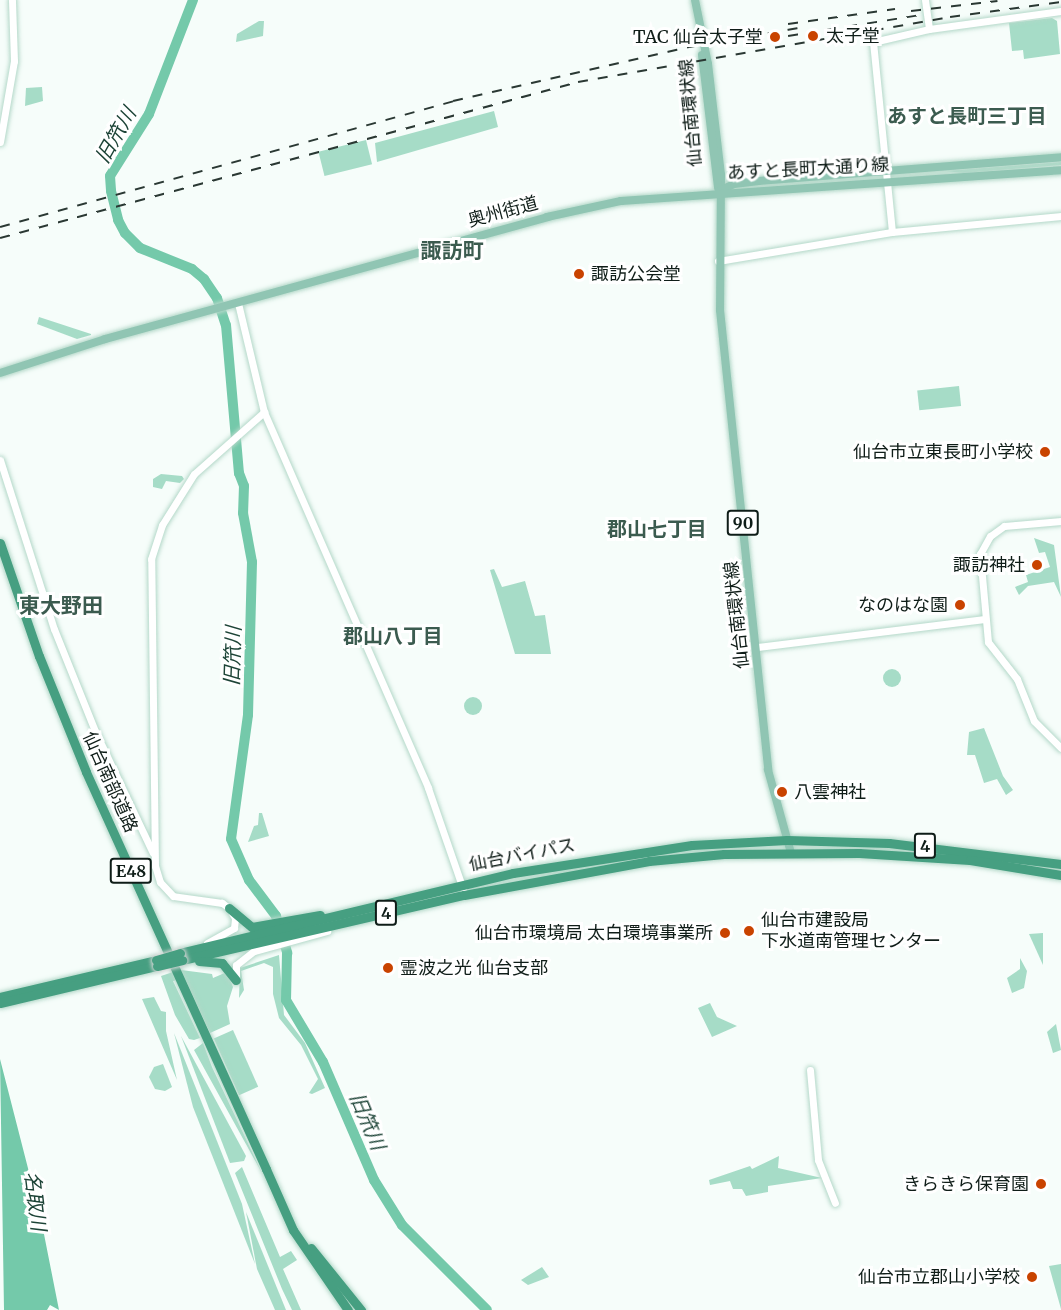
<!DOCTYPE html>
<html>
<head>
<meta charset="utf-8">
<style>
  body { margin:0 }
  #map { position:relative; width:1061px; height:1310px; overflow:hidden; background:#f6fdfa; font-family:Merriweather,"Noto Sans JP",serif }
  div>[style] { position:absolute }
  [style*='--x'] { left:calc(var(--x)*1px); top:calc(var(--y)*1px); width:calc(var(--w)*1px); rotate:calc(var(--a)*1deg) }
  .green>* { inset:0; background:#a6dcc7; transform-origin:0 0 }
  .round { border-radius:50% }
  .water>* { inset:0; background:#74c9aa }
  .river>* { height:10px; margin:-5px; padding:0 5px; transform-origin:5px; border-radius:5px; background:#74c9aa }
  .roads { filter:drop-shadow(0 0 2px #b4d8c9) drop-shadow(0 0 2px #b4d8c9) }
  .minor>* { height:7px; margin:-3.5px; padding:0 3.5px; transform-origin:3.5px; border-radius:3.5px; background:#fff }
  .major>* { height:8px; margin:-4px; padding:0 4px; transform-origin:4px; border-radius:4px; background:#90c5b3 }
  .highway>* { height:9px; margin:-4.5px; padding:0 4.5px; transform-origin:4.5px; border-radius:4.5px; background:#469f81 }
  .rail>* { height:1.5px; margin-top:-0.75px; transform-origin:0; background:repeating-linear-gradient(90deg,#2a3833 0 10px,transparent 0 20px) }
  .bridges { filter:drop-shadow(0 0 2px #d4d6d5) drop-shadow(0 0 2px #d4d6d5) }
  .highway-bridge>* { height:9px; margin:-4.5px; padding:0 4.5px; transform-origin:4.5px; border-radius:4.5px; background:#469f81 }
  .dots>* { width:16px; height:16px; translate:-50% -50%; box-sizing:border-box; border:3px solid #fff; border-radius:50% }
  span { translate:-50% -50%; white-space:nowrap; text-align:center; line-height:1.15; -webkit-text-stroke:6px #fff; paint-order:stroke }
  .shield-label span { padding:2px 4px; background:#fff; border:2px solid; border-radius:4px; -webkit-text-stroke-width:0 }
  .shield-label { font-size:16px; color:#0f1d18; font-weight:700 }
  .poi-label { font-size:18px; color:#0f1d18 }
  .left { translate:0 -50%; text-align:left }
  .right { translate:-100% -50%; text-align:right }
  .street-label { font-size:18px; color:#0f1d18 }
  .neighbourhood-label { font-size:20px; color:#3b5b4f; font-weight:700 }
  .water-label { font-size:20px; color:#1d4437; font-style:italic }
  .quarter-label { font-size:21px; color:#3b5b4f; font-weight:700 }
</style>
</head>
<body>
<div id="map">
  <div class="green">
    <div style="clip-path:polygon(1052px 18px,1057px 21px,1060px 54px,1024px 59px,1023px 50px,1012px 51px,1009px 23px)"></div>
    <div style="clip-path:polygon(259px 21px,264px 21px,263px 36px,236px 42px,237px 34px)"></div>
    <div style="clip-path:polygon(42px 87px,43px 101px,25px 106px,26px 88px)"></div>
    <div style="clip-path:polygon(494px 111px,498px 127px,377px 162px,375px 143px)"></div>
    <div style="left:366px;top:140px;width:25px;height:49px;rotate:76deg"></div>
    <div style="clip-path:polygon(1061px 162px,1061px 165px,963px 173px,946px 171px)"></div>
    <div style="clip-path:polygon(39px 317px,91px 334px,91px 335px,77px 339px,37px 324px)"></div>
    <div style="left:959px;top:386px;width:20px;height:42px;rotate:84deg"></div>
    <div style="clip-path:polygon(161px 474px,182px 476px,184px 479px,180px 483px,166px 481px,162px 489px,153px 487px,153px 479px)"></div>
    <div style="clip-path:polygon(1034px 538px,1054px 545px,1061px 597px,1054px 582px,1028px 586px,1019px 595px,1015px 587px,1028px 582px,1026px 575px,1050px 567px,1045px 552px,1039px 553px)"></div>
    <div style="clip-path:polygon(494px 569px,502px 587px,525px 581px,535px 616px,545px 615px,551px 654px,515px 654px,490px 570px)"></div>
    <div class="round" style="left:883px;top:669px;width:18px;height:18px"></div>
    <div class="round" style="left:464px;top:697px;width:18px;height:18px"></div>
    <div style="clip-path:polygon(984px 728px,1003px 776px,1013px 790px,1006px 795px,997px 779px,984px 783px,975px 755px,967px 755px,969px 732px)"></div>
    <div style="clip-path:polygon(259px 813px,262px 813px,269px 836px,248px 842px,254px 826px,258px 825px)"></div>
    <div style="clip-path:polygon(1043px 933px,1043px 965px,1029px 934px)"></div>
    <div style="clip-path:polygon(279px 955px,284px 1015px,305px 1043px,325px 1088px,312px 1094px,309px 1093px,318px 1079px,301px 1045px,279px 1018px,273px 994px,273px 967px,264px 963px,241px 971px,244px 990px,239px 998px,240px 968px)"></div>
    <div style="clip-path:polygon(1020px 958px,1027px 971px,1024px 988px,1012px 993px,1007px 978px,1020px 969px)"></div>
    <div style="clip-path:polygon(181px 970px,212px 974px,213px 978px,227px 972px,233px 987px,227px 1006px,230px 1024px,210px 1033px)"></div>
    <div style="clip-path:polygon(173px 972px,177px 980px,173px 981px,200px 1038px,194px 1040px,189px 1039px,175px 1015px,161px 976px)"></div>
    <div style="clip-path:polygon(154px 997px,161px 1011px,166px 1012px,166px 1031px,177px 1080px,142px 999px)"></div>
    <div style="clip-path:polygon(710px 1003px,717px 1017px,737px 1026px,712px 1037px,698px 1008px)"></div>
    <div style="clip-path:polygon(1056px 1024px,1061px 1050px,1053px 1053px,1047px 1032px)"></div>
    <div style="left:233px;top:1030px;width:62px;height:21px;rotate:66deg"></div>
    <div style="clip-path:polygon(174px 1033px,242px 1204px,255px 1264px,193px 1107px)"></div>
    <div style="clip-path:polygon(181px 1036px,246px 1156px,244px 1161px,230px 1163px)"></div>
    <div style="clip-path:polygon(203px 1043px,212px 1067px,262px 1173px,194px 1050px)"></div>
    <div style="clip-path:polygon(163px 1064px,172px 1087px,165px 1091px,155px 1089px,149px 1077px,154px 1067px)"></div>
    <div style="clip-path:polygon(779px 1156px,778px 1168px,822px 1178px,768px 1186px,768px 1192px,746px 1196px,742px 1189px,733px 1189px,730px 1181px,710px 1185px,709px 1180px,750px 1166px,752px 1169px)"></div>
    <div style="clip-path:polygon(242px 1167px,280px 1257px,291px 1251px,297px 1260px,283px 1269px,301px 1310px,292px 1310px,282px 1289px,235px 1173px)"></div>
    <div style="clip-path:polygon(246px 1212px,286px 1310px,275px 1310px,257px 1269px)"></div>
    <div style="clip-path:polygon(1061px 1264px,1061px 1309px,1049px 1266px)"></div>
    <div style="clip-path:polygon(542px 1267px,549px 1277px,528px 1285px,521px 1280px)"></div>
  </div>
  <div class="water">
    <div style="clip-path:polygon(0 1059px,41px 1219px,59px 1310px,50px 1305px,47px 1310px,4px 1310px)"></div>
  </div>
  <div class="river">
    <div style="--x:193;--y:0;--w:122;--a:111.1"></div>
    <div style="--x:149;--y:114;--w:73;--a:122.2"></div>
    <div style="--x:110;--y:176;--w:15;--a:86"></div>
    <div style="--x:111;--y:191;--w:30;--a:76"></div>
    <div style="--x:118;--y:220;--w:15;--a:62"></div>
    <div style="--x:125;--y:233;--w:21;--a:45"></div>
    <div style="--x:140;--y:248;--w:56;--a:22"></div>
    <div style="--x:192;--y:269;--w:16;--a:40"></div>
    <div style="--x:204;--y:279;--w:23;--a:56"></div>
    <div style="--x:217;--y:298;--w:28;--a:72"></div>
    <div style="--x:226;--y:325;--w:149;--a:85"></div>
    <div style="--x:239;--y:473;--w:14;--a:69"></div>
    <div style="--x:244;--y:486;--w:27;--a:92"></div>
    <div style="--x:243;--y:513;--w:50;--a:79.6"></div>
    <div style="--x:252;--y:562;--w:153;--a:91.5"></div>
    <div style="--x:248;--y:715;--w:125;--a:97.8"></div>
    <div style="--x:231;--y:839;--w:45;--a:66.3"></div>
    <div style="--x:249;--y:880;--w:45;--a:53.1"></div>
    <div style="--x:276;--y:916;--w:39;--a:73"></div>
    <div style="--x:287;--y:953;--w:47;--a:91.2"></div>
    <div style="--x:286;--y:1000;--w:72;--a:59.2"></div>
    <div style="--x:323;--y:1062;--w:129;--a:66.6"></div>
    <div style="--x:374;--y:1180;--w:53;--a:58.1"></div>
    <div style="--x:402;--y:1225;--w:120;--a:45"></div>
  </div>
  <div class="roads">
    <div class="minor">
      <div style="--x:925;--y:0;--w:29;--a:82"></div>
      <div style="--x:0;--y:142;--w:82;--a:-80.2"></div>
      <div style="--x:14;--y:61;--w:61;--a:-91.9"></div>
      <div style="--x:892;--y:232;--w:191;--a:-95.7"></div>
      <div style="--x:873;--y:42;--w:57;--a:-13.1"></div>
      <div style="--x:929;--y:29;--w:133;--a:-7.8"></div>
      <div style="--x:718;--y:261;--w:176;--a:-9.5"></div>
      <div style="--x:892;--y:232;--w:170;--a:-5.4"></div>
      <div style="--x:238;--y:303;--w:112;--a:76.6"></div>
      <div style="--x:264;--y:412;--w:410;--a:66.4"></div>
      <div style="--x:428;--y:788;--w:107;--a:70.9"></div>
      <div style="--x:0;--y:460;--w:177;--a:72.3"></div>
      <div style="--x:54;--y:629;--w:110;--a:68.1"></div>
      <div style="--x:95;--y:731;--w:135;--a:64.6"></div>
      <div style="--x:1061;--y:521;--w:57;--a:175"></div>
      <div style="--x:1004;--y:526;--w:17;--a:144"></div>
      <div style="--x:990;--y:536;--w:21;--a:119"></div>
      <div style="--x:980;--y:554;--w:88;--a:84.8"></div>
      <div style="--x:988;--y:642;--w:47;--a:51.9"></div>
      <div style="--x:1017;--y:679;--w:45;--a:68"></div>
      <div style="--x:1034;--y:721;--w:38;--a:45"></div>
      <div style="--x:757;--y:647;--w:230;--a:-7"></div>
      <div style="--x:207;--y:943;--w:31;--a:-29"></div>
      <div style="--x:234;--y:928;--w:10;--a:-84"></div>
      <div style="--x:235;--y:918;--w:12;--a:-121"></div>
      <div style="--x:229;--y:908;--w:9;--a:-144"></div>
      <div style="--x:222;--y:903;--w:49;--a:-171.9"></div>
      <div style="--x:173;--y:896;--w:19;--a:-133"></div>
      <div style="--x:160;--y:882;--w:17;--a:-107"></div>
      <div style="--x:155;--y:866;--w:307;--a:-90.7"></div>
      <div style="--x:151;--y:559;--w:36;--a:-72"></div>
      <div style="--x:162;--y:525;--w:60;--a:-57.9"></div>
      <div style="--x:194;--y:474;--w:94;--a:-41.5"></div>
      <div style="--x:236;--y:980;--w:15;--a:-90"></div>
      <div style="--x:236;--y:965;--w:23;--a:-38"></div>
      <div style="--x:254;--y:951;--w:76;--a:-15.3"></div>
      <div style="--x:810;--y:1070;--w:90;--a:84.9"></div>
      <div style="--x:818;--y:1160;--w:46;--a:68.4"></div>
    </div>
    <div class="major">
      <div style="--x:695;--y:0;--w:65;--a:78.5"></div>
      <div style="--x:708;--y:64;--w:112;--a:83.3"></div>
      <div style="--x:721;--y:175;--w:135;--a:90.4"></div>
      <div style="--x:720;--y:310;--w:462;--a:84"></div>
      <div style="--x:768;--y:770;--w:86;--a:74.5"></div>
      <div style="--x:702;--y:55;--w:134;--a:83.1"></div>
      <div style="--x:719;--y:191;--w:17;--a:-25"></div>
      <div style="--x:734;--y:184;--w:25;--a:-7"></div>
      <div style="--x:759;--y:181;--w:303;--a:-4.5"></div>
      <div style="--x:0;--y:373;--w:110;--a:-17.9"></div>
      <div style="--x:105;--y:339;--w:459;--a:-15.4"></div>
      <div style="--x:547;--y:217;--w:76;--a:-12.2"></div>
      <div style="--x:621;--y:201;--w:441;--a:-4"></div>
    </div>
    <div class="highway">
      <div style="--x:0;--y:543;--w:120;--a:71"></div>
      <div style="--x:39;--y:656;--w:125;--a:67.9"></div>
      <div style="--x:86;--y:772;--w:436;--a:65.6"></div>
      <div style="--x:266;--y:1169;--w:67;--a:66.1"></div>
      <div style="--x:293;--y:1230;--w:97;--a:55.5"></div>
      <div style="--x:229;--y:908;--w:30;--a:40"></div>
      <div style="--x:252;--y:927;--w:69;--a:-10"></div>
      <div style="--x:180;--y:953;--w:342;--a:-13.5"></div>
      <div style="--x:513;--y:873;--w:181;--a:-8.9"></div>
      <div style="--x:692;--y:845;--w:95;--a:-3"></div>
      <div style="--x:787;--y:840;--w:102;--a:1.7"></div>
      <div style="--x:889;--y:843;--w:173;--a:7"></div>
      <div style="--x:182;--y:960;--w:289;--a:-13"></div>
      <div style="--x:464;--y:895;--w:188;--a:-10.4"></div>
      <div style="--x:649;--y:861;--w:75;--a:-5.3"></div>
      <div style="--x:724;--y:854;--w:135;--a:-0.4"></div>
      <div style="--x:859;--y:853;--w:111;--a:3.6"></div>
      <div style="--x:970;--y:860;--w:92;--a:9.4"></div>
      <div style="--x:199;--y:961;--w:23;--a:5"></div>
      <div style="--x:222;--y:963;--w:22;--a:51"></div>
      <div style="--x:0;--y:997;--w:160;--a:-13.3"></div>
      <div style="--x:0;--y:1003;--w:161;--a:-13.3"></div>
      <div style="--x:311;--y:1248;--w:80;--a:51.1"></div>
    </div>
  </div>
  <div class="rail">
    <div style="--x:911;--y:11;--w:87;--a:-6.6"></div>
    <div style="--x:788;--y:24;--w:108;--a:-8"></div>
    <div style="--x:788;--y:36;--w:135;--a:-9"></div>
    <div style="--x:0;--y:227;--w:470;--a:-15.5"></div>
    <div style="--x:453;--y:101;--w:242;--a:-12.9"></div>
    <div style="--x:689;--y:47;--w:111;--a:-9.9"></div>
    <div style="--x:0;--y:238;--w:599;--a:-15.1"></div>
    <div style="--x:578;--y:82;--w:378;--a:-9.9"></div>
    <div style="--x:950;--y:17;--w:112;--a:-7.7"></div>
  </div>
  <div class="bridges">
    <div class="highway-bridge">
      <div style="--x:156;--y:960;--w:25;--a:-16"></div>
      <div style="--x:157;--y:966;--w:26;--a:-13"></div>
    </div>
  </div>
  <div class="dots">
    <div style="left:813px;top:36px;background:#c94300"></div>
    <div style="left:775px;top:37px;background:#c94300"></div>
    <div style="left:579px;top:274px;background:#c94300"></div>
    <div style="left:1045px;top:452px;background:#c94300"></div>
    <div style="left:1037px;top:565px;background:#c94300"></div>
    <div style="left:960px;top:605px;background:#c94300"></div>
    <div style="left:782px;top:792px;background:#c94300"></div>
    <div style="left:749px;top:931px;background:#c94300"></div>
    <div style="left:725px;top:933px;background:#c94300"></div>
    <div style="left:388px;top:968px;background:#c94300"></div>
    <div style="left:1041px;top:1184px;background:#c94300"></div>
    <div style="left:1032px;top:1277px;background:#c94300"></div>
  </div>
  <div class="shield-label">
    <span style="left:743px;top:523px">90</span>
    <span style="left:925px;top:846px">4</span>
    <span style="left:131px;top:871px">E48</span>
    <span style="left:386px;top:913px">4</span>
  </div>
  <div class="poi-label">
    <span class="left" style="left:826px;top:36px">太子堂</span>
    <span class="right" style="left:763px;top:37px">TAC 仙台太子堂</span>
    <span class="left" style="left:591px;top:274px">諏訪公会堂</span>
    <span class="right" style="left:1033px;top:452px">仙台市立東長町小学校</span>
    <span class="right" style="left:1025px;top:565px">諏訪神社</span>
    <span class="right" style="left:948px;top:605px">なのはな園</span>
    <span class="left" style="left:794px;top:792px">八雲神社</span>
    <span class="left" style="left:761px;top:931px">仙台市建設局<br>下水道南管理センター</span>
    <span class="right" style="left:713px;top:933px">仙台市環境局 太白環境事業所</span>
    <span class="left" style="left:400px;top:968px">霊波之光 仙台支部</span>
    <span class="right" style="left:1029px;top:1184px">きらきら保育園</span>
    <span class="right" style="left:1020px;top:1277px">仙台市立郡山小学校</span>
  </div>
  <div class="street-label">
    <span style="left:691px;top:113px;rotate:-95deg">仙台南環状線</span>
    <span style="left:808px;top:169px;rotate:-3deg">あすと長町大通り線</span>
    <span style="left:503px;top:212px;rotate:-15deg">奥州街道</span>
    <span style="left:737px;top:615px;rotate:-96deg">仙台南環状線</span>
    <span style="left:110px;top:782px;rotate:66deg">仙台南部道路</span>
    <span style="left:522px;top:855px;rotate:-11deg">仙台バイパス</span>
  </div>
  <div class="neighbourhood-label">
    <span style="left:967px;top:115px">あすと長町三丁目</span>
    <span style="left:657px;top:528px">郡山七丁目</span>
    <span style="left:393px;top:635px">郡山八丁目</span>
  </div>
  <div class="water-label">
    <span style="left:115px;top:135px;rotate:-60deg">旧笊川</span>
    <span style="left:232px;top:656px;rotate:-88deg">旧笊川</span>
    <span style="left:368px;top:1121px;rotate:67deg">旧笊川</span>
    <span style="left:36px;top:1201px;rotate:83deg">名取川</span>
  </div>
  <div class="quarter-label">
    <span style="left:452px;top:251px">諏訪町</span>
    <span style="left:61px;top:606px">東大野田</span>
  </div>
</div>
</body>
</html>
